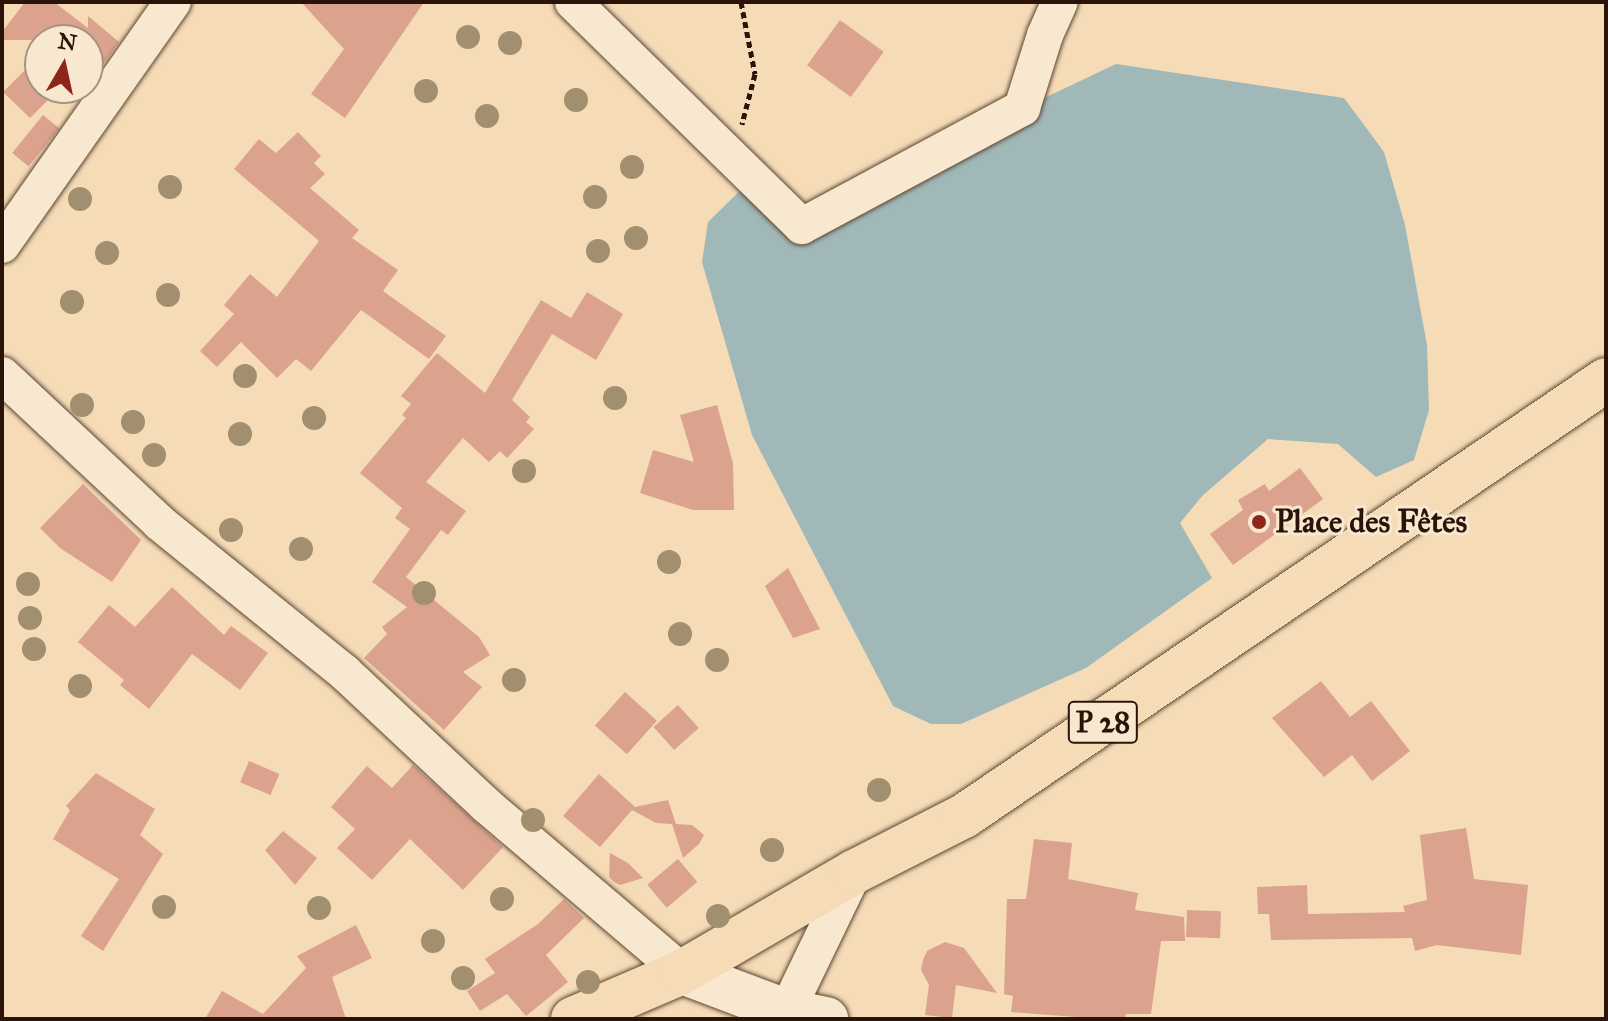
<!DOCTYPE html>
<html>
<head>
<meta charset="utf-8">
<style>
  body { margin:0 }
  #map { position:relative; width:1608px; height:1021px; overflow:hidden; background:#f5dbb6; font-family:"IM FELL Great Primer",serif }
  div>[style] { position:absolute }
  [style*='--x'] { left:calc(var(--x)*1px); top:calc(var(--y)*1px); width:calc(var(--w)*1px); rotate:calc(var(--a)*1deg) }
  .water>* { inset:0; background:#a0b8b8 }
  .building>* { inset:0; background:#dba28e; transform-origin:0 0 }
  .path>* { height:5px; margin-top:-2.5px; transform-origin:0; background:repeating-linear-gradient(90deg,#2a1409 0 6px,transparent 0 10px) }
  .roads { filter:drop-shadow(0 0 2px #5d4634) drop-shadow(0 0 2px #5d4634) }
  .street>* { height:36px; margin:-18px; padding:0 18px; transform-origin:18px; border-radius:18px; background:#f8e8d0 }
  .secondary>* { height:44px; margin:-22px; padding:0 22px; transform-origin:22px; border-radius:22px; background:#f8e8d0 }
  .primary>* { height:44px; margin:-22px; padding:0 22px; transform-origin:22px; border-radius:22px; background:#f5dbb6 }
  .trees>* { width:24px; height:24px; margin:-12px; border-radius:50%; background:#a28f70 }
  .dots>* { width:22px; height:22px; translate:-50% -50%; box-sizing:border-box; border:4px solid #f8e8d0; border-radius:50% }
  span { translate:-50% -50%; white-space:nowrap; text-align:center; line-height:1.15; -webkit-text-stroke:6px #f8e8d0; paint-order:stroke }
  .shield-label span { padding:2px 6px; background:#f8e8d0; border:2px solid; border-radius:6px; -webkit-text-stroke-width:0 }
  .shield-label { font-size:30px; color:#2a1409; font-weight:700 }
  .poi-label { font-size:32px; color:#2a1409; font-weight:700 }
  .left { translate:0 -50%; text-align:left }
  .frame { position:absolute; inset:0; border:4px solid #2a1409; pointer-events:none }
  .north { position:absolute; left:24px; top:24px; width:80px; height:80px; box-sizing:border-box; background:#f8e8d0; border:2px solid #a69380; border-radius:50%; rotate:9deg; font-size:22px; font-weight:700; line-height:32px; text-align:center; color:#2a1409 }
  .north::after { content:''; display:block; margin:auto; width:28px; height:36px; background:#8f2418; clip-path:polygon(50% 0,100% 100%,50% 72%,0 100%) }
</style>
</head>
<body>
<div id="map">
  <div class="water">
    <div style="clip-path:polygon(1116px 64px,1344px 98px,1384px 152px,1405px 225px,1427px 345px,1429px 410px,1414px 460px,1376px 477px,1338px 444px,1268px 439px,1203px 495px,1180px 523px,1212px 578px,1086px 668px,961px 724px,931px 724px,893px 706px,752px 435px,702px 262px,708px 222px,751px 180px,802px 229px,1023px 108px)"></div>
  </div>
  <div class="building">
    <div style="clip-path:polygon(25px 2px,54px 2px,88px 28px,88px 16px,119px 42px,105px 62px,88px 48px,88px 40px,2px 40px,2px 32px)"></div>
    <div style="clip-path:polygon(301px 2px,424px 2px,345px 118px,311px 94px,344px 49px)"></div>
    <div style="left:840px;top:20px;width:54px;height:56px;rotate:36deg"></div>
    <div style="clip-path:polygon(26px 69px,40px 82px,40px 88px,53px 95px,30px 118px,3px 92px)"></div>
    <div style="left:43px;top:115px;width:21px;height:49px;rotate:39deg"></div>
    <div style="clip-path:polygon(298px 132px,321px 156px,314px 163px,325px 174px,310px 188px,359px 230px,352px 238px,398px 270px,383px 291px,446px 336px,429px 359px,361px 310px,311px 371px,296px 359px,277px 378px,241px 342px,217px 367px,200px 351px,234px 314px,224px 305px,250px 274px,277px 297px,319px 241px,234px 169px,259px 139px,276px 153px)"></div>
    <div style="clip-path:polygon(587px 292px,623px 314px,596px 360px,552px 334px,512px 400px,530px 417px,526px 422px,534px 429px,507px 458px,500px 451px,489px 462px,463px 438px,426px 482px,466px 511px,448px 535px,441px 530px,406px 577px,479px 637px,490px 655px,463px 672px,482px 687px,444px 730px,364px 658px,387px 634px,382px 627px,407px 607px,372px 582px,410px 529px,395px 518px,402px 508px,360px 473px,406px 418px,402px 415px,411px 404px,401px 396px,437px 353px,485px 393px,541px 300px,571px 318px)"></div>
    <div style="clip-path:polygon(717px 405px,733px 463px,734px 510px,693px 510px,640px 493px,653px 450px,694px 462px,680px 415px)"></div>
    <div style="clip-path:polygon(1300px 468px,1323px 499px,1233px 565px,1210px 534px,1243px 510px,1238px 500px,1265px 484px,1269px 491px)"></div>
    <div style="clip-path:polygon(83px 484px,141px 540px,112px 582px,60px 548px,40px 528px)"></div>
    <div style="clip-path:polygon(788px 568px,820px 629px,793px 638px,765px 586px)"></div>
    <div style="clip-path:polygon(172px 587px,224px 635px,231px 626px,268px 653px,240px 690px,192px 654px,149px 709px,120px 685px,124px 680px,78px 642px,109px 605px,135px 627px)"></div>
    <div style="clip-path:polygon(1321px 681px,1350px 717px,1371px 701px,1410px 751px,1372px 781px,1352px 755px,1324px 777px,1272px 718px)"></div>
    <div style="left:625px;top:692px;width:43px;height:45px;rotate:42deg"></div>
    <div style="left:678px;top:705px;width:31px;height:33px;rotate:48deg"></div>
    <div style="left:249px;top:761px;width:33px;height:23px;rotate:23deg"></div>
    <div style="clip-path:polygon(413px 765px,503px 847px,463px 890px,410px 839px,372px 880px,337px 848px,355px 829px,331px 807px,367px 766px,392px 788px)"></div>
    <div style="clip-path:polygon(96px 773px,155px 809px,140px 835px,163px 854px,103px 951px,81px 936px,119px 879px,53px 839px,70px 810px,66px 806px)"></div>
    <div style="clip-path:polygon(599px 774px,635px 807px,668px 800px,676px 824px,692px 825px,704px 835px,699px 844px,683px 858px,672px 824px,656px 823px,632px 810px,600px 847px,563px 816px)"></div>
    <div style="clip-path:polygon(1466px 828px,1474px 879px,1528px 885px,1521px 955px,1437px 945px,1415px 951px,1412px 938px,1271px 940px,1269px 914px,1258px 914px,1257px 887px,1307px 885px,1308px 914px,1405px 912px,1403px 906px,1427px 900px,1420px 835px)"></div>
    <div style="clip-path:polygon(283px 831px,317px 858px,295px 885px,265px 850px)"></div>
    <div style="clip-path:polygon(1034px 839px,1072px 843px,1068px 879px,1138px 893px,1135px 910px,1184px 917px,1185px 941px,1161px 941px,1151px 1014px,1126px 1014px,1125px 1019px,1103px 1019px,1011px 1012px,1013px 996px,1004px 994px,1007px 899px,1026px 899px)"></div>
    <div style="clip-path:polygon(610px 853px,628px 863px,643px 878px,620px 885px,614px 882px,609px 877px)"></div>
    <div style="left:678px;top:859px;width:30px;height:40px;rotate:50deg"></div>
    <div style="clip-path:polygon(564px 899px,584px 918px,546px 955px,568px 982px,526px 1016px,507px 994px,480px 1011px,467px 991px,495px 973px,485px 959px,538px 924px)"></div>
    <div style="left:1187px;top:910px;width:34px;height:27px;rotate:2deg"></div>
    <div style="clip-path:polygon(356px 925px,372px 958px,332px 977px,346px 1019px,205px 1019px,222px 991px,263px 1014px,306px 968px,297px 956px)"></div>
    <div style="clip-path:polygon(945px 942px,964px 948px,997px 993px,956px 985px,952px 1018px,925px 1015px,929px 985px,921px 970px,923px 960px,927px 951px)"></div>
  </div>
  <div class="path">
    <div style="--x:741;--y:2;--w:73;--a:79"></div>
    <div style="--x:755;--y:74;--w:52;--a:104.6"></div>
  </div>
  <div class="roads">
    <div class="street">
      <div style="--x:573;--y:2;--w:320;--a:44.4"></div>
      <div style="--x:802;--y:226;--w:250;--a:-28.2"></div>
      <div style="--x:1022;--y:108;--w:77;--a:-72.5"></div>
      <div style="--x:1045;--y:35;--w:36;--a:-66"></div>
      <div style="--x:2;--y:245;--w:297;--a:-54.9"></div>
      <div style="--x:2;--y:375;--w:216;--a:43.1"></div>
      <div style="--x:160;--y:523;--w:237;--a:39"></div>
      <div style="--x:344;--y:672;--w:195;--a:43.1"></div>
      <div style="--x:486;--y:805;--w:257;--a:40.4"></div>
      <div style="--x:783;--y:1019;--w:163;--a:-64.2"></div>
    </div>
    <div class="secondary">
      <div style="--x:682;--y:972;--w:111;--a:20.6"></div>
      <div style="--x:786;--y:1011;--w:41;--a:11.3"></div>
    </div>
    <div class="primary">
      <div style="--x:573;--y:1019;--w:119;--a:-23.3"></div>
      <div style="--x:682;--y:972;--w:199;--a:-30.2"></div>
      <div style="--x:854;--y:872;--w:123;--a:-27"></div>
      <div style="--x:964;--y:816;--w:776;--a:-34.18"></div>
    </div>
  </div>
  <div class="trees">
    <div style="left:468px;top:37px"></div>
    <div style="left:510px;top:43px"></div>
    <div style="left:426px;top:91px"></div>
    <div style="left:576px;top:100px"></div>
    <div style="left:487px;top:116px"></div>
    <div style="left:632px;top:167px"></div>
    <div style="left:170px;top:187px"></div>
    <div style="left:595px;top:197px"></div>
    <div style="left:80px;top:199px"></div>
    <div style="left:636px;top:238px"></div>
    <div style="left:598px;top:251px"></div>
    <div style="left:107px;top:253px"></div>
    <div style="left:168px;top:295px"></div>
    <div style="left:72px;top:302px"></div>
    <div style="left:245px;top:376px"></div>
    <div style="left:615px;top:398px"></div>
    <div style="left:82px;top:405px"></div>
    <div style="left:314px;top:418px"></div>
    <div style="left:133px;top:422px"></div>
    <div style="left:240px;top:434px"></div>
    <div style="left:154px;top:455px"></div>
    <div style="left:524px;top:471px"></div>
    <div style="left:231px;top:530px"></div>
    <div style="left:301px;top:549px"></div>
    <div style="left:669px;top:562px"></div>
    <div style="left:28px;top:584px"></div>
    <div style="left:424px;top:593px"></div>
    <div style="left:30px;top:618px"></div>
    <div style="left:680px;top:634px"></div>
    <div style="left:34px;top:649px"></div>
    <div style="left:717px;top:660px"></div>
    <div style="left:514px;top:680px"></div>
    <div style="left:80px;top:686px"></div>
    <div style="left:879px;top:790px"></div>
    <div style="left:533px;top:820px"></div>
    <div style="left:772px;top:850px"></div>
    <div style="left:502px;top:899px"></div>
    <div style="left:164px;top:907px"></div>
    <div style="left:319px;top:908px"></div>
    <div style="left:718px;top:916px"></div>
    <div style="left:433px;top:941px"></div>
    <div style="left:463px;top:978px"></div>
    <div style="left:588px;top:982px"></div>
  </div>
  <div class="dots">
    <div style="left:1259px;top:522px;background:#8f2418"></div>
  </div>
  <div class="shield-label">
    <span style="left:1103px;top:722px">P 28</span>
  </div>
  <div class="poi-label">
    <span class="left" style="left:1275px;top:522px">Place des Fêtes</span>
  </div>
  <div class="frame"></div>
  <div class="north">N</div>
</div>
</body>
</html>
